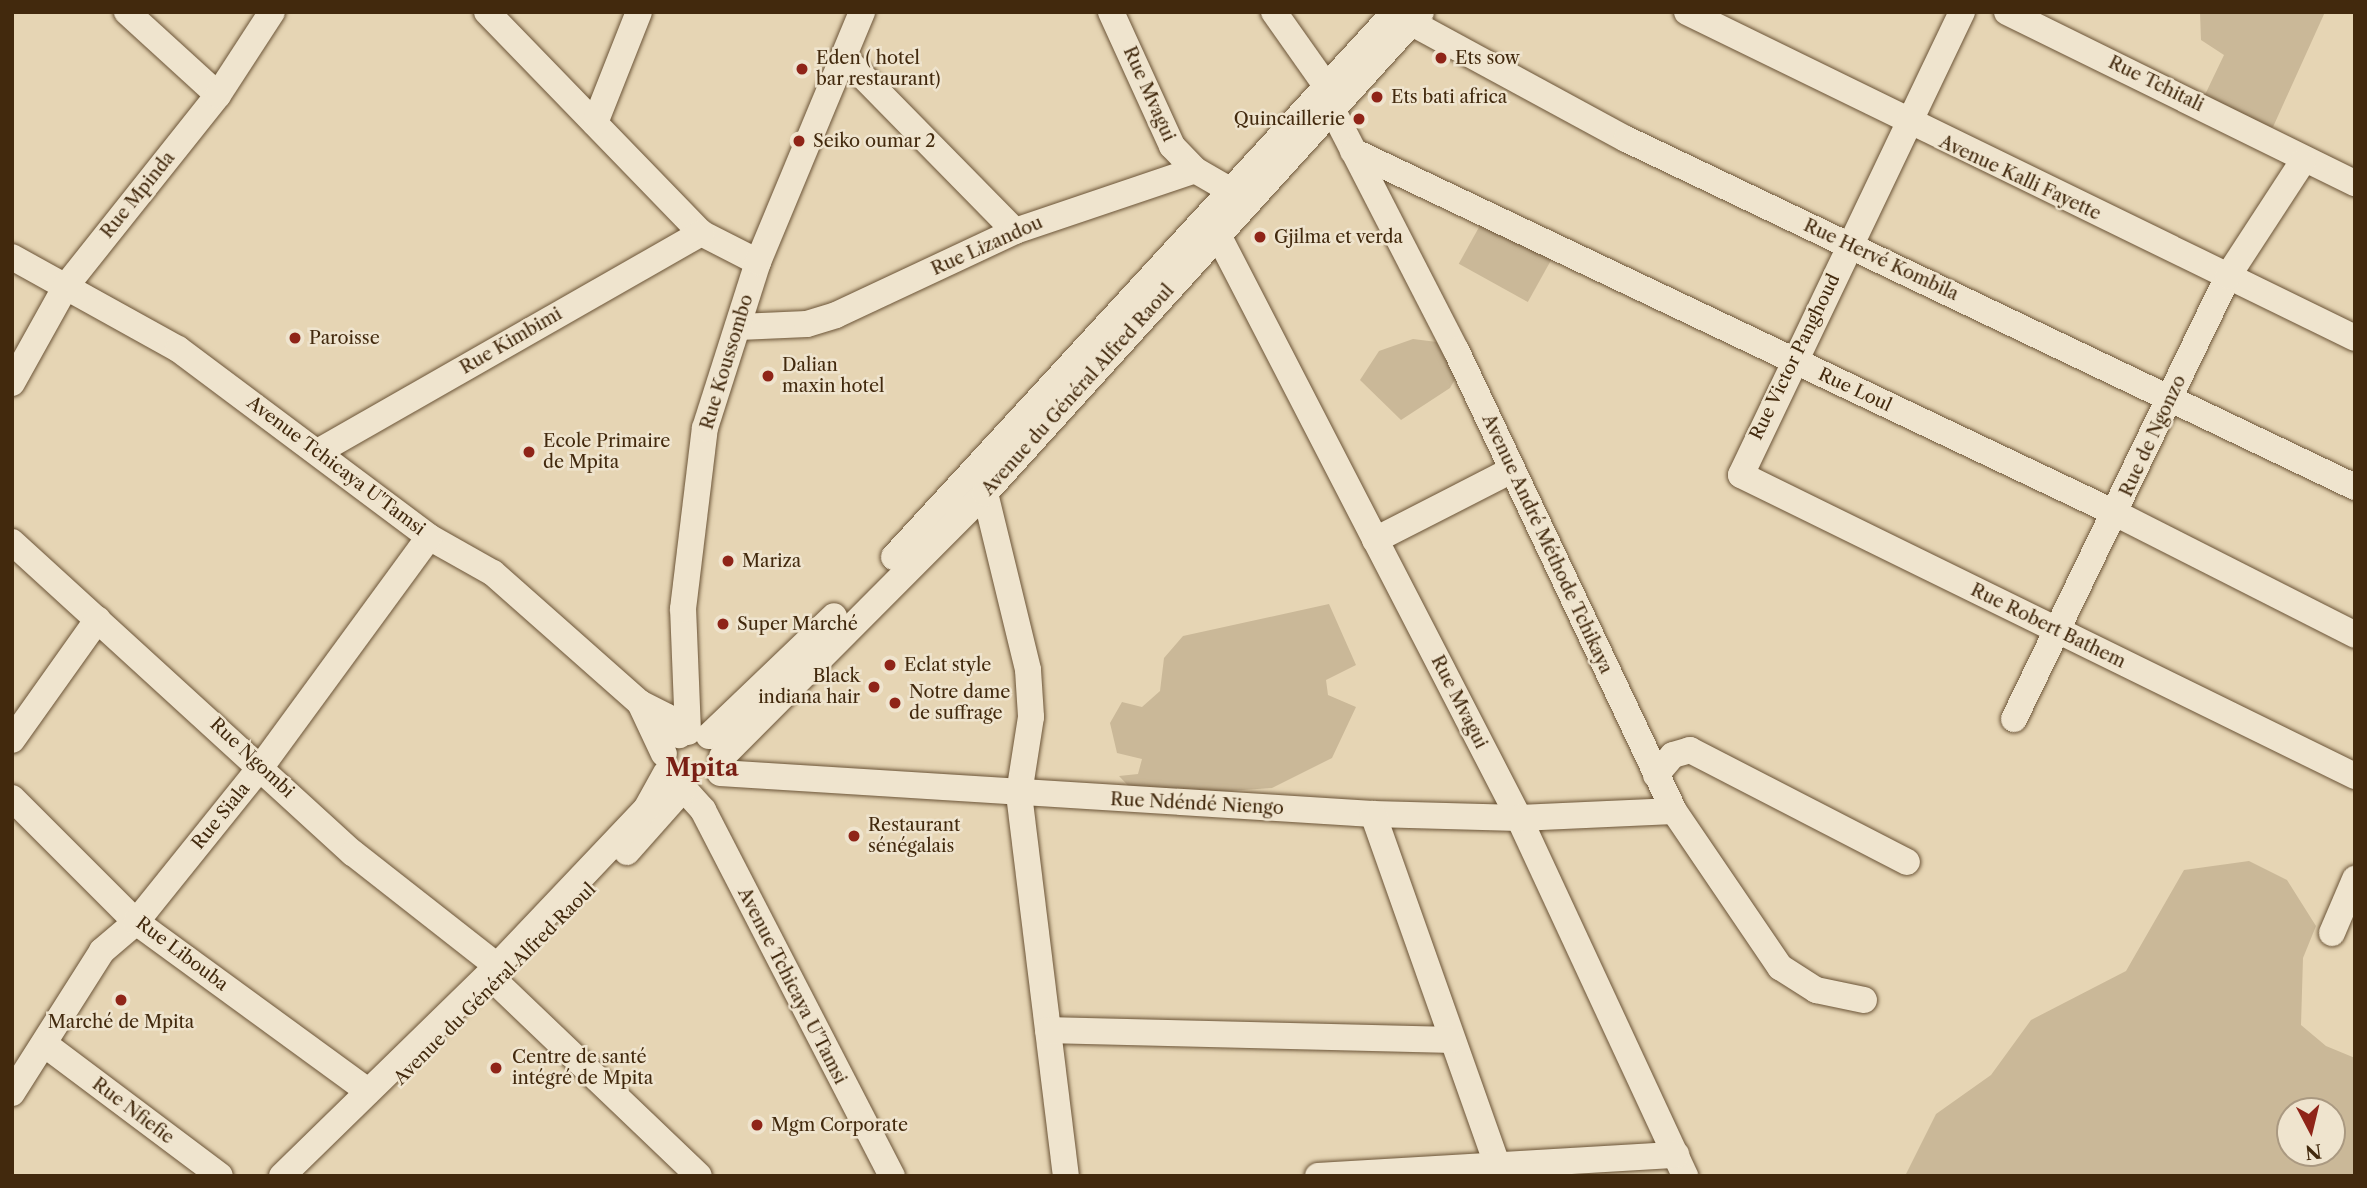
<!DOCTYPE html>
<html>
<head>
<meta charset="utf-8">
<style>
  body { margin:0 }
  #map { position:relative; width:2367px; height:1188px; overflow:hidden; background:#e6d5b4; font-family:"Libre Caslon Text",serif }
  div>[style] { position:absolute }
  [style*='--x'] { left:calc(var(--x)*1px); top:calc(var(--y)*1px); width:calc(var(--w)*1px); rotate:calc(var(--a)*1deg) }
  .green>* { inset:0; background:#cab898; transform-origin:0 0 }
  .roads { filter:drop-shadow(0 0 2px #6b5437) drop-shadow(0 0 2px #6b5437) }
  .minor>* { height:26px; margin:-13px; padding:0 13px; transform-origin:13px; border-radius:13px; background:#efe4ce }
  .dots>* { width:19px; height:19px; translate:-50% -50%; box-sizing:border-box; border:4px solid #efe4ce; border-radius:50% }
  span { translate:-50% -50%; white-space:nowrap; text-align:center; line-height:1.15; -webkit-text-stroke:5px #efe4ce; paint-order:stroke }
  .poi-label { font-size:18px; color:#42290d }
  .left { translate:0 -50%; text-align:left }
  .right { translate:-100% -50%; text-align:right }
  .street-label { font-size:18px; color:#42290d }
  .district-label { font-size:24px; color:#7a1f14; font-weight:700 }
  .frame { position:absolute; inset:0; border:14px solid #42290d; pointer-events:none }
  .north { position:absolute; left:2276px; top:1097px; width:70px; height:70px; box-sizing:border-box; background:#efe4ce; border:2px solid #aa9981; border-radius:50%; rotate:173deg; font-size:19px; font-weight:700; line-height:28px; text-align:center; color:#42290d }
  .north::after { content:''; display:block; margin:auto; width:24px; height:32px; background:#8f2418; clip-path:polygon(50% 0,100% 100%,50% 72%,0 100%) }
</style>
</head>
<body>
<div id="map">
  <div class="green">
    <div style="clip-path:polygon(2200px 12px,2325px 12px,2273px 127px,2249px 128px,2201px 103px,2224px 55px,2201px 40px)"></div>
    <div style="left:1483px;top:220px;width:79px;height:50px;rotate:29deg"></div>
    <div style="clip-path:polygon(1413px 339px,1445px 343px,1458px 374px,1450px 388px,1401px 420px,1360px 380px,1379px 351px)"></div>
    <div style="clip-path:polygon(1329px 604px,1356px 665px,1326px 680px,1328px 695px,1356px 707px,1332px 758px,1272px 788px,1139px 797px,1119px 776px,1138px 774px,1142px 759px,1117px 753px,1110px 723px,1122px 702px,1142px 707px,1160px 691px,1164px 658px,1183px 636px)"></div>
    <div style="clip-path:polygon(evenodd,2249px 861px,2287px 880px,2316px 926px,2303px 958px,2301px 1025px,2326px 1046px,2355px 1058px,2355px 1176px,1905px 1176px,1936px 1114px,1991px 1075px,2031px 1020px,2126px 971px,2184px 870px,2249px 861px,2332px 1111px,2332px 1153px,2290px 1153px,2290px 1111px,2332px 1111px)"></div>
  </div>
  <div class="roads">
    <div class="minor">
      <div style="--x:127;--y:12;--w:123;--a:42.4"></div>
      <div style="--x:487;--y:12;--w:308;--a:45.9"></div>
      <div style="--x:701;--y:233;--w:64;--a:27"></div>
      <div style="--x:1111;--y:12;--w:147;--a:65.5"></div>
      <div style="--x:1172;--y:146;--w:33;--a:46"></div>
      <div style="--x:1274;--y:12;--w:92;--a:54.8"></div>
      <div style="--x:1687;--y:12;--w:743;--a:26.01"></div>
      <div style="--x:1962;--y:12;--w:513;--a:115.52"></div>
      <div style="--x:1741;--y:475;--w:684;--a:26.12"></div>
      <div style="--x:2007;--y:12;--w:388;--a:26.2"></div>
      <div style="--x:1412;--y:23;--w:243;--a:28.5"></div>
      <div style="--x:1626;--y:139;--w:808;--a:25.52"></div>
      <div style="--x:844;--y:57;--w:244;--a:45.5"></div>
      <div style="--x:1332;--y:109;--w:271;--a:62.8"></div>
      <div style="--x:1456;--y:350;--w:510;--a:64.69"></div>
      <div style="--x:1674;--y:811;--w:189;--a:55.8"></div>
      <div style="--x:1780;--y:967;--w:43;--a:32.6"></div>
      <div style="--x:1816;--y:990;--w:49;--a:11.8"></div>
      <div style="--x:595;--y:123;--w:119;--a:-68.4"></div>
      <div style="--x:1353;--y:151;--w:846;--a:25.41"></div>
      <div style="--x:2117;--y:514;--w:267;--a:26.9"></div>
      <div style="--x:1218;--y:235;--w:656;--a:62.69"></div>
      <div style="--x:1519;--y:818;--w:395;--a:65.1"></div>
      <div style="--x:12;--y:257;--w:190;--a:29"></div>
      <div style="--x:178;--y:349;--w:314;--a:36.8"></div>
      <div style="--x:429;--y:537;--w:73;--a:29.4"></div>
      <div style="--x:493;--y:573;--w:196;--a:41.5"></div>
      <div style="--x:640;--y:703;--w:30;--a:27"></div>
      <div style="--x:667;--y:717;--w:22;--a:56"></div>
      <div style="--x:739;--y:327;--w:68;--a:-2.5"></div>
      <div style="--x:807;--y:324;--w:30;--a:-17"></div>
      <div style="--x:836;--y:315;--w:198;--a:-25.1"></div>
      <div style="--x:1015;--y:231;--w:190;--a:-18.7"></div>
      <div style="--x:1195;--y:170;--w:44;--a:30.1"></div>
      <div style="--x:12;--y:383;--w:111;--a:-60.9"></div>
      <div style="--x:66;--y:286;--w:244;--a:-51.5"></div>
      <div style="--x:218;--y:95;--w:99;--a:-57"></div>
      <div style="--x:321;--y:450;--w:438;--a:-29.7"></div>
      <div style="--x:985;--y:493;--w:182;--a:76.3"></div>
      <div style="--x:1028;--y:670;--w:47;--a:86.3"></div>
      <div style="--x:1031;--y:717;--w:78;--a:98.9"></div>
      <div style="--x:1019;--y:794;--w:385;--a:83"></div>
      <div style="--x:1375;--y:540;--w:154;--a:-27.1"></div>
      <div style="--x:12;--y:542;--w:462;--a:42.4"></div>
      <div style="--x:353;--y:853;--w:183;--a:38.1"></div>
      <div style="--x:894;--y:557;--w:740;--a:-47.41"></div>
      <div style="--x:640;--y:703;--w:56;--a:64.8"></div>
      <div style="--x:2014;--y:719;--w:492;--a:-64.2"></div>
      <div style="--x:2228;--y:276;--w:137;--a:-56.9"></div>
      <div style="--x:688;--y:732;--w:123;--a:-92.3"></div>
      <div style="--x:683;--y:609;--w:182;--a:-83.1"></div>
      <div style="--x:705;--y:428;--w:174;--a:-72.3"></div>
      <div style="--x:758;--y:262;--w:271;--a:-67.4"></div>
      <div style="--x:709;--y:736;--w:173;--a:-43.8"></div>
      <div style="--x:12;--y:740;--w:148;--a:-54.6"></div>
      <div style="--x:722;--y:757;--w:373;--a:-45.1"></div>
      <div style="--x:985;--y:493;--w:649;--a:-47.81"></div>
      <div style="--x:720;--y:773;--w:654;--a:3.59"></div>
      <div style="--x:1373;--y:814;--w:146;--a:1.6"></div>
      <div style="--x:1519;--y:818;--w:155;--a:-2.6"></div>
      <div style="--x:1656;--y:775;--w:26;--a:-50"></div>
      <div style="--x:1673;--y:755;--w:18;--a:-16"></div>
      <div style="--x:1690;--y:750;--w:244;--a:27.3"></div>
      <div style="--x:685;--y:790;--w:27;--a:48"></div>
      <div style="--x:703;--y:810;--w:412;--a:62.7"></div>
      <div style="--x:12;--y:798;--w:175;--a:45"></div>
      <div style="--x:136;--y:922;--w:287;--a:36.1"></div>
      <div style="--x:1373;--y:814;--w:369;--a:70.5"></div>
      <div style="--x:627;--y:852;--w:84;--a:-48.4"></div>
      <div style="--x:2332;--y:933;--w:59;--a:-66.9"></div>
      <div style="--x:497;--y:983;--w:279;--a:43.7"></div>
      <div style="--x:1048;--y:1030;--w:403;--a:1.4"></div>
      <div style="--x:47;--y:1046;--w:216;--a:36.9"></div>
      <div style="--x:12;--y:1093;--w:168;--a:-57.6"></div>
      <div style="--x:102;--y:951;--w:45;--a:-40.5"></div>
      <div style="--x:136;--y:922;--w:203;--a:-51.2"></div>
      <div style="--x:263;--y:764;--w:281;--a:-53.8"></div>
      <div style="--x:282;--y:1176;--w:301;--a:-44.3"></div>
      <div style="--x:497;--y:966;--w:216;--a:-46.5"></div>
      <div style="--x:646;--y:809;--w:41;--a:-60.9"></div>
      <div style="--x:1318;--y:1176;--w:359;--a:-3.4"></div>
    </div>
  </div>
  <div class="dots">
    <div style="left:1441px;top:58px;background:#8f2418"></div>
    <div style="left:802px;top:69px;background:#8f2418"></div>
    <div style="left:1377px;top:97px;background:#8f2418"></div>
    <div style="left:1359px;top:119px;background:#8f2418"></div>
    <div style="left:799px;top:141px;background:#8f2418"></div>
    <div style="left:1260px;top:237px;background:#8f2418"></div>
    <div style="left:295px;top:338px;background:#8f2418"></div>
    <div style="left:768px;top:376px;background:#8f2418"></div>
    <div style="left:529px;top:452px;background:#8f2418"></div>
    <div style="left:728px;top:561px;background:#8f2418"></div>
    <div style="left:723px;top:624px;background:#8f2418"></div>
    <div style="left:890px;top:665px;background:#8f2418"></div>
    <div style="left:874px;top:687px;background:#8f2418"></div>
    <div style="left:895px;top:703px;background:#8f2418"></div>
    <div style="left:854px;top:836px;background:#8f2418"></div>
    <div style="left:121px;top:1000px;background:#8f2418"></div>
    <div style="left:496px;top:1068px;background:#8f2418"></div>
    <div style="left:757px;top:1125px;background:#8f2418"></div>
  </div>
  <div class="poi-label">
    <span class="left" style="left:1455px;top:58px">Ets sow</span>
    <span class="left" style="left:816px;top:69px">Eden ( hotel<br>bar restaurant)</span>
    <span class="left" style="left:1391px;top:97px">Ets bati africa</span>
    <span class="right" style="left:1345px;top:119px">Quincaillerie</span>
    <span class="left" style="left:813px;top:141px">Seiko oumar 2</span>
    <span class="left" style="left:1274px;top:237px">Gjilma et verda</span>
    <span class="left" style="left:309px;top:338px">Paroisse</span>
    <span class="left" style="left:782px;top:376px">Dalian<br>maxin hotel</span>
    <span class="left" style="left:543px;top:452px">Ecole Primaire<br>de Mpita</span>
    <span class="left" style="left:742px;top:561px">Mariza</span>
    <span class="left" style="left:737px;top:624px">Super Marché</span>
    <span class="left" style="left:904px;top:665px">Eclat style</span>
    <span class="right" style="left:860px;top:687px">Black<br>indiana hair</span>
    <span class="left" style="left:909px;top:703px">Notre dame<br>de suffrage</span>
    <span class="left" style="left:868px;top:836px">Restaurant<br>sénégalais</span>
    <span style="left:121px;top:1022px">Marché de Mpita</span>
    <span class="left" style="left:512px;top:1068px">Centre de santé<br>intégré de Mpita</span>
    <span class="left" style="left:771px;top:1125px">Mgm Corporate</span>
  </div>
  <div class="street-label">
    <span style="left:2156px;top:84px;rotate:26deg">Rue Tchitali</span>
    <span style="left:1149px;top:94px;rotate:66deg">Rue Mvagui</span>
    <span style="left:2020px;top:178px;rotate:25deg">Avenue Kalli Fayette</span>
    <span style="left:138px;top:195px;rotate:-51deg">Rue Mpinda</span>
    <span style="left:987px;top:246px;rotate:-24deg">Rue Lizandou</span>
    <span style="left:1881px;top:260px;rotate:25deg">Rue Hervé Kombila</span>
    <span style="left:511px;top:341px;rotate:-30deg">Rue Kimbimi</span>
    <span style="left:1795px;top:357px;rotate:-64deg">Rue Victor Panghoud</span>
    <span style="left:727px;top:362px;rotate:-73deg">Rue Koussombo</span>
    <span style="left:1078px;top:390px;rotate:-48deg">Avenue du Général Alfred Raoul</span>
    <span style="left:1855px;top:390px;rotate:25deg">Rue Loul</span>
    <span style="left:2153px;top:436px;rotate:-65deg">Rue de Ngonzo</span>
    <span style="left:336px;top:466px;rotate:37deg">Avenue Tchicaya U'Tamsi</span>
    <span style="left:1547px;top:544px;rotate:65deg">Avenue André Méthode Tchikaya</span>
    <span style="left:2048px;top:626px;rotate:26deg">Rue Robert Bathem</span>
    <span style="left:1459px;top:702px;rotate:63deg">Rue Mvagui</span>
    <span style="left:252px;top:758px;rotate:43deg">Rue Ngombi</span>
    <span style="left:1197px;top:804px;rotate:3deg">Rue Ndéndé Niengo</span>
    <span style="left:221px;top:816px;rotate:-51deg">Rue Siala</span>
    <span style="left:182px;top:954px;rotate:37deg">Rue Libouba</span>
    <span style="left:495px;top:984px;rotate:-45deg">Avenue du Général Alfred Raoul</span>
    <span style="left:792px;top:986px;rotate:63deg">Avenue Tchicaya U'Tamsi</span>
    <span style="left:133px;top:1111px;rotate:37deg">Rue Nfiefie</span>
  </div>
  <div class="district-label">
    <span style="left:702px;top:768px">Mpita</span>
  </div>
  <div class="frame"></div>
  <div class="north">N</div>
</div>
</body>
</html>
